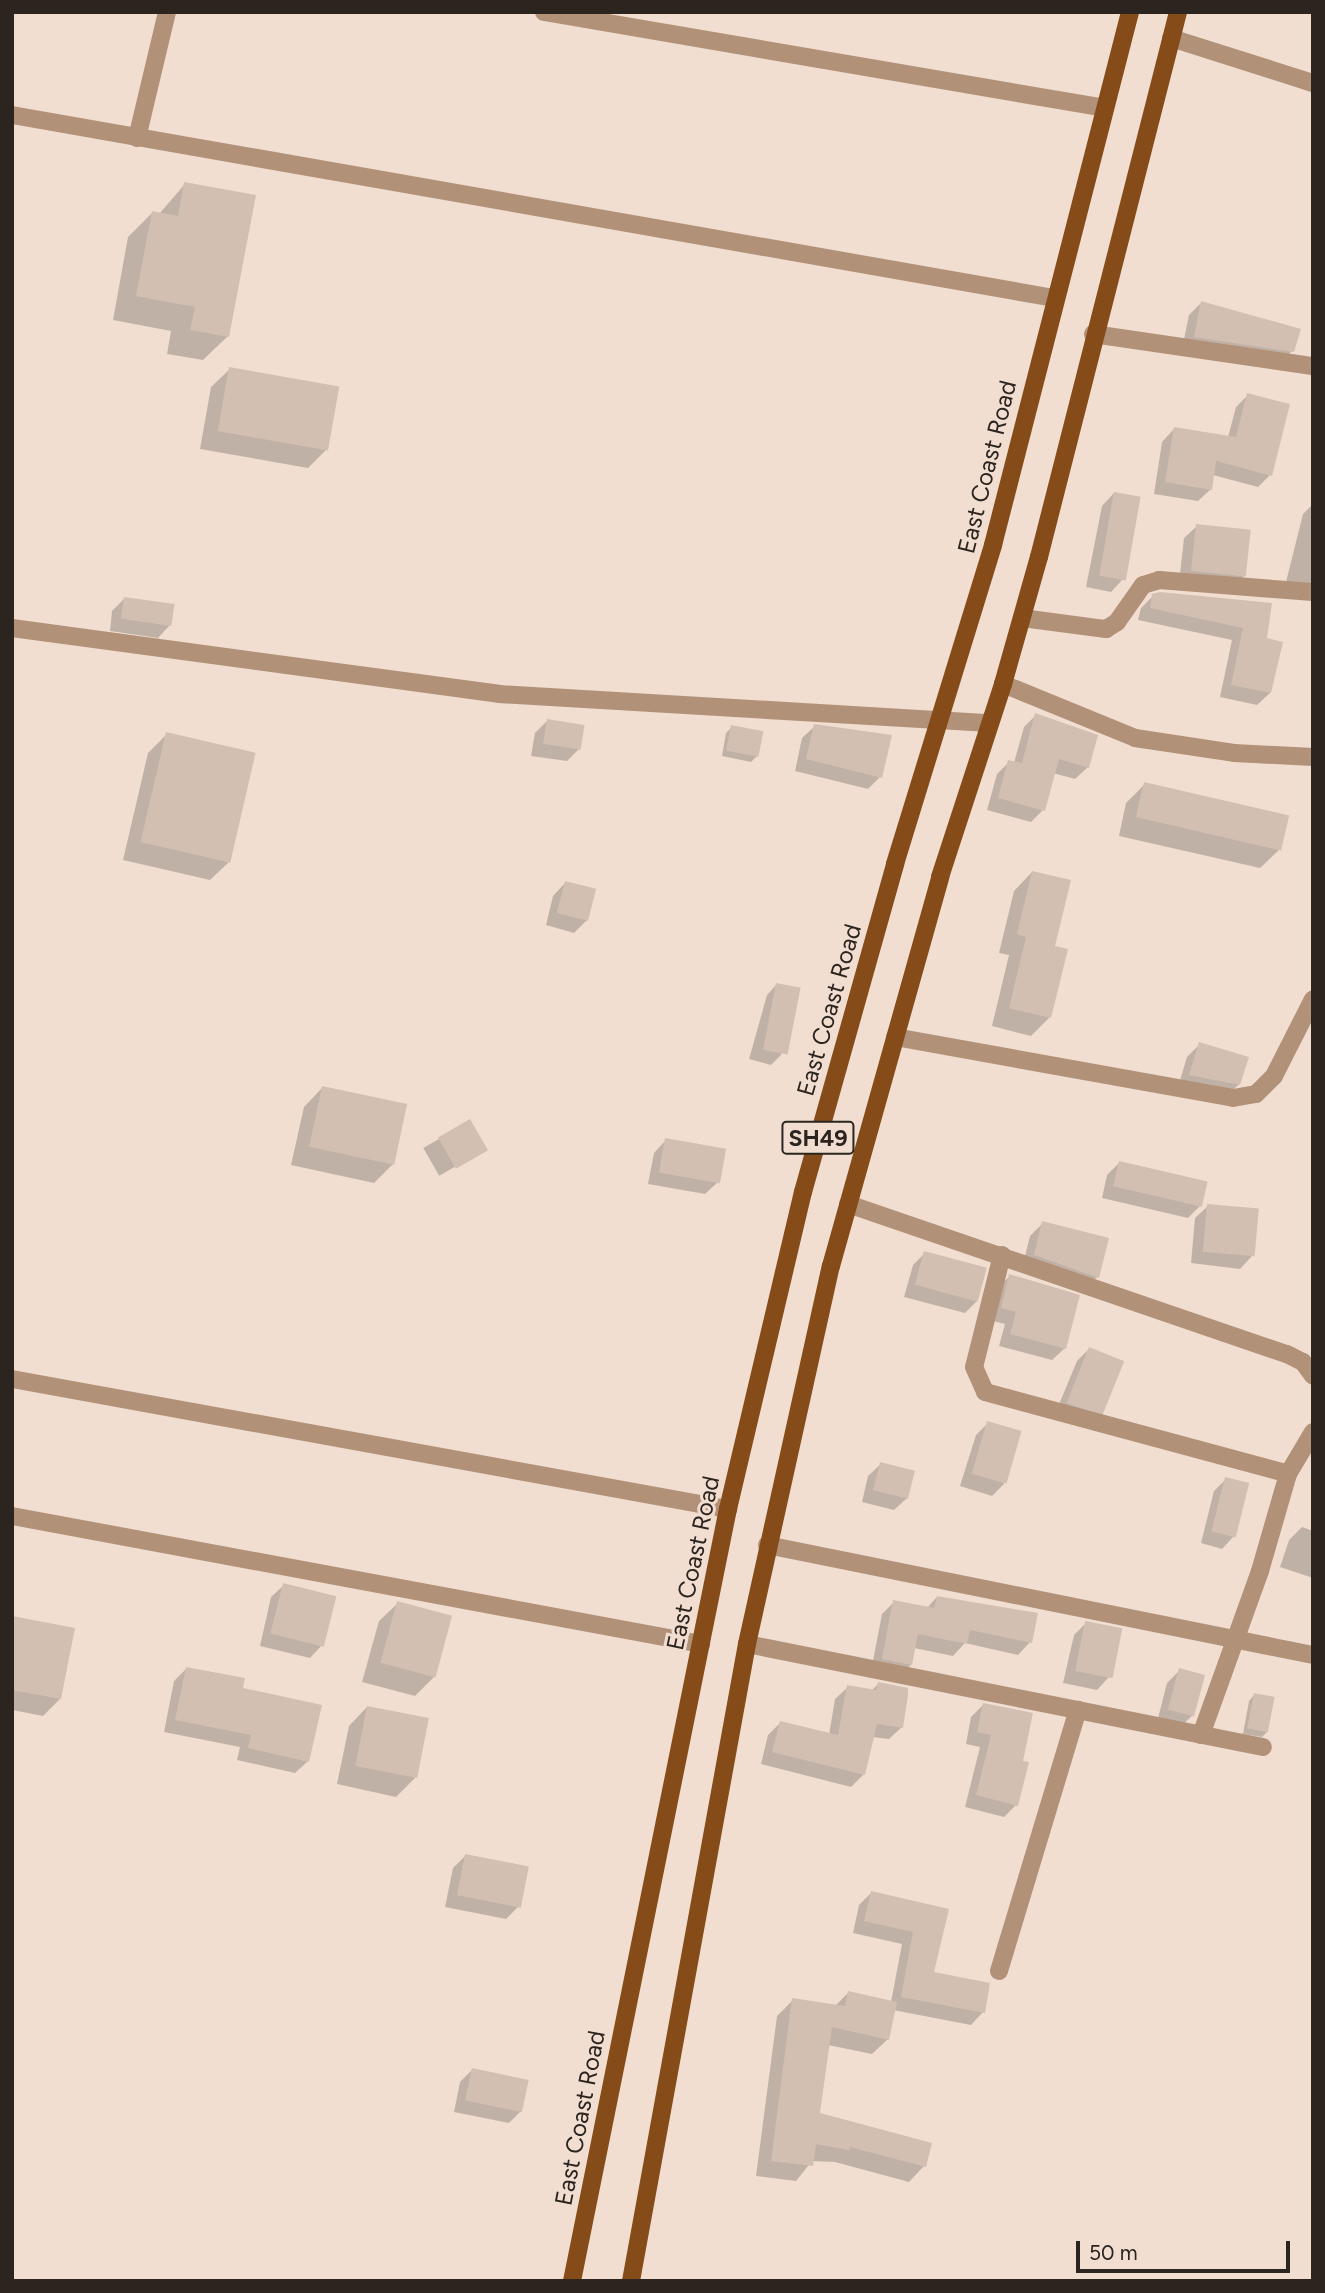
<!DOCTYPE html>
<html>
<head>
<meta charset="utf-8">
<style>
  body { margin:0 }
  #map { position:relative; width:1325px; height:2293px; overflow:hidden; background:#f1ded0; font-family:Figtree,sans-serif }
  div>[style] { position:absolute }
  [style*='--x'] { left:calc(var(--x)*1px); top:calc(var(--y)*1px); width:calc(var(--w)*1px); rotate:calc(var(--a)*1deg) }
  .shadow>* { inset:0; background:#0003; transform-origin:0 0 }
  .building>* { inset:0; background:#d2bfb2; transform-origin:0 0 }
  .minor>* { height:18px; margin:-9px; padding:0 9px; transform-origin:9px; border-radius:9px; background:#b29179 }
  .major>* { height:18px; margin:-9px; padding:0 9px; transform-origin:9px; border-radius:9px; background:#854c1a }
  span { translate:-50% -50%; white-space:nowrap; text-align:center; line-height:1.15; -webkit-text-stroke:6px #f1ded0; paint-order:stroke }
  .shield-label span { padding:2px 5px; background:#f1ded0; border:2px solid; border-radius:5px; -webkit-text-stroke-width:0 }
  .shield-label { font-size:23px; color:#2b241f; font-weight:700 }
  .street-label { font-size:24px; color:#2b241f }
  .frame { position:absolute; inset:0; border:14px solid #2b241f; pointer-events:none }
  .scale { position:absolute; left:1076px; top:2241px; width:214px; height:32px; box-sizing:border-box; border:4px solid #2b241f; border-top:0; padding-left:9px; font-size:21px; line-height:24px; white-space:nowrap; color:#2b241f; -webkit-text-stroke:5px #f1ded0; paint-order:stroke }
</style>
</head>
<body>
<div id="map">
  <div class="shadow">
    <div style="clip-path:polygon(185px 184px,228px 336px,203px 360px,167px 354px,171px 331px,113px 320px,128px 237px,153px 212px,159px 214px)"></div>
    <div style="clip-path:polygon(1201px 303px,1292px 351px,1280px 363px,1182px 349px,1189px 315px)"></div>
    <div style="clip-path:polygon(230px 369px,326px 450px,308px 468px,200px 449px,211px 387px)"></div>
    <div style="clip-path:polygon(1248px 395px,1270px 475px,1258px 487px,1213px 475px,1211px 489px,1198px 501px,1154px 494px,1162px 442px,1174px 429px,1228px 437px,1236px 407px)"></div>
    <div style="clip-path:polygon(1114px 493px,1123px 579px,1111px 592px,1086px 587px,1102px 506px)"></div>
    <div style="clip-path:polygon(1313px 504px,1313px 589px,1286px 582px,1303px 514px)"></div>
    <div style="clip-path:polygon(1197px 526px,1245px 575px,1232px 587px,1179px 583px,1184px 538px)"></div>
    <div style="clip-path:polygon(1153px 596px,1270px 605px,1265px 640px,1270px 693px,1257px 705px,1220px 697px,1232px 640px,1138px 620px,1141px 608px)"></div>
    <div style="clip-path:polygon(125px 598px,170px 625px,158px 638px,110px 631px,112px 611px)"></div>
    <div style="clip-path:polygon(1036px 715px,1088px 767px,1075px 779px,1053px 773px,1043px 810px,1031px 822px,987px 810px,997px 774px,1009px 762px,1014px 763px,1024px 727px)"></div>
    <div style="clip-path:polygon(547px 721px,579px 749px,567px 761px,531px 756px,535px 733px)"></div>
    <div style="clip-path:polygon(815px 726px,880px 777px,868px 789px,795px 771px,802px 738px)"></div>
    <div style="clip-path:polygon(732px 727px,757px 756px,751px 762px,722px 756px,726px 733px)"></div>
    <div style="clip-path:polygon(167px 734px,229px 862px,210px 880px,123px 860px,148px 753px)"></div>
    <div style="clip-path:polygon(1145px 784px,1279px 850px,1260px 868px,1119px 836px,1126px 803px)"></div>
    <div style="clip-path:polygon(1032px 872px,1053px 947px,1050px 1017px,1031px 1036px,992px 1026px,1009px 955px,999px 953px,1014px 891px)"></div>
    <div style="clip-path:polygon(565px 883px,587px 920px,574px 933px,546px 925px,553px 896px)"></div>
    <div style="clip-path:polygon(777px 984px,781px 1055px,771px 1065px,749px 1059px,767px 995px)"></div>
    <div style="clip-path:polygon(1200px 1044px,1239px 1084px,1226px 1097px,1178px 1087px,1187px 1057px)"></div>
    <div style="clip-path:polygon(322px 1088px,393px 1164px,374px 1183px,291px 1165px,304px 1107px)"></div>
    <div style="left:470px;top:1121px;width:32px;height:54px;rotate:60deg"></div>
    <div style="clip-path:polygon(666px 1140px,718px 1182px,705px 1194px,648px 1184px,654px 1153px)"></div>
    <div style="clip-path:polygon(1119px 1163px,1200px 1206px,1188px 1218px,1102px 1198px,1107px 1175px)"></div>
    <div style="clip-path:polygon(1208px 1206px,1252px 1256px,1240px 1269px,1191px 1263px,1195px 1218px)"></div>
    <div style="clip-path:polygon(1043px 1223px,1097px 1277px,1085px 1289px,1022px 1268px,1030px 1236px)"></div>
    <div style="clip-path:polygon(925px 1253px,977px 1301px,965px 1313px,904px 1297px,913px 1265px)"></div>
    <div style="clip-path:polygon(1010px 1276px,1065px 1348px,1052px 1360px,999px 1346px,1005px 1324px,989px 1320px,997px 1288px)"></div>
    <div style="clip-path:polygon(1089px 1349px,1102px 1411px,1089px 1424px,1055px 1414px,1077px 1361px)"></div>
    <div style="clip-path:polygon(988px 1423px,1004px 1484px,992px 1496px,960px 1486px,976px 1435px)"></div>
    <div style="clip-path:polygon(881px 1464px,907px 1498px,894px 1510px,862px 1502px,868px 1476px)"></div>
    <div style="clip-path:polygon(1226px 1479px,1234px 1536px,1222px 1549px,1201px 1543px,1214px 1491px)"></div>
    <div style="clip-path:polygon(1302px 1527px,1313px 1531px,1313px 1578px,1280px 1567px,1289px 1540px)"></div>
    <div style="clip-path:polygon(284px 1585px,322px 1645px,310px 1658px,260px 1646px,271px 1597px)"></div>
    <div style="clip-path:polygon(937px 1597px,1030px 1642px,1018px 1655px,965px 1643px,953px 1656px,914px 1648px,911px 1665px,898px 1677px,871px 1671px,882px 1614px,894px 1602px,927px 1608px)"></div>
    <div style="clip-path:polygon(398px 1603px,434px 1677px,415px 1696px,362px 1682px,379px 1621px)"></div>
    <div style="clip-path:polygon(12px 1617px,60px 1699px,43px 1716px,12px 1710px)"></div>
    <div style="clip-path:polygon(1086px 1623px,1109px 1677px,1097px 1690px,1063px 1683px,1074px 1635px)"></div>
    <div style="clip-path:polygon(186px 1669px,241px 1689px,308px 1761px,295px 1773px,237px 1760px,240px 1747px,164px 1732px,174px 1681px)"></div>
    <div style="clip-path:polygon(1180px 1670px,1192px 1716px,1179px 1728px,1157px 1722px,1167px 1683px)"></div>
    <div style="clip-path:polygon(878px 1684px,902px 1727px,889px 1739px,872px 1737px,863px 1775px,851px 1787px,761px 1764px,768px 1735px,780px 1723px,829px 1735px,835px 1699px,848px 1687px,871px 1691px)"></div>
    <div style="clip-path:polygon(1254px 1695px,1268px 1731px,1262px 1737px,1243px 1734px,1249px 1701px)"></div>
    <div style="clip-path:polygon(983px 1705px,1021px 1762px,1016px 1805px,1004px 1817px,965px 1807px,980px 1747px,966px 1744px,971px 1717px)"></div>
    <div style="clip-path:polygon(367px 1707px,415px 1778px,396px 1797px,337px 1784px,349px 1726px)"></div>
    <div style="clip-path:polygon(465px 1856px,518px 1907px,506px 1919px,445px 1907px,453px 1868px)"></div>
    <div style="clip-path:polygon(871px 1893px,947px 1910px,932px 1974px,983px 2012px,971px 2025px,893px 2010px,888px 2039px,872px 2054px,828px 2045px,818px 2114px,924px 2166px,909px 2182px,835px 2162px,812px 2161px,796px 2181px,756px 2176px,777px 2016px,793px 2000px,835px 2006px,848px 1993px,891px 2002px,902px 1944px,853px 1933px,859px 1905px)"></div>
    <div style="clip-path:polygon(472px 2070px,521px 2111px,509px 2123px,454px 2112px,460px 2082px)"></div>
  </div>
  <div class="building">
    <div style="clip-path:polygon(184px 182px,256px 195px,229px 337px,190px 330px,195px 307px,136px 296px,152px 211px,178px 216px)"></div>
    <div style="clip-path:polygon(1201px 301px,1301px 329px,1294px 352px,1194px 337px)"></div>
    <div style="left:229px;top:367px;width:112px;height:65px;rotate:10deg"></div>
    <div style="clip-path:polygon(1247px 393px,1290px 404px,1272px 476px,1216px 461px,1212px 490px,1165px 482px,1174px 427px,1236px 437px)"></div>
    <div style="left:1114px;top:492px;width:27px;height:85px;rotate:10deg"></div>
    <div style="left:1196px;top:524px;width:55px;height:47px;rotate:6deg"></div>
    <div style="clip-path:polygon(1160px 592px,1272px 603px,1267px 638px,1283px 642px,1271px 693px,1231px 685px,1243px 628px,1150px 608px,1152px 594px)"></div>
    <div style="left:124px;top:597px;width:51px;height:22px;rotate:8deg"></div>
    <div style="clip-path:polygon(1035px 713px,1098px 735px,1089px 768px,1059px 759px,1045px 811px,998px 798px,1008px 760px,1022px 763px)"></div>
    <div style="left:547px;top:719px;width:38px;height:25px;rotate:9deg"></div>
    <div style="clip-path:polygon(814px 724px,892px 735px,882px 778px,806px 759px)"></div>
    <div style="left:731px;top:725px;width:33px;height:26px;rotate:11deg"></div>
    <div style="left:166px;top:732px;width:92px;height:113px;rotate:13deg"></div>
    <div style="left:1144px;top:782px;width:149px;height:36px;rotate:13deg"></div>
    <div style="clip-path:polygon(1032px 871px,1071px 880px,1055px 946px,1068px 949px,1051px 1018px,1009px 1008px,1026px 937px,1017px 934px)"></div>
    <div style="left:565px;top:881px;width:32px;height:33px;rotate:14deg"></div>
    <div style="left:776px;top:983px;width:25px;height:68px;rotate:11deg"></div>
    <div style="clip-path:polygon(1199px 1042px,1249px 1057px,1240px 1085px,1189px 1075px)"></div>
    <div style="left:322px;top:1086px;width:87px;height:62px;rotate:12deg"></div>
    <div style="left:470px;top:1119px;width:36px;height:37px;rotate:60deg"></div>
    <div style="left:665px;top:1138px;width:62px;height:35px;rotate:10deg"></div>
    <div style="left:1119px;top:1161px;width:91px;height:26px;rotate:13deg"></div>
    <div style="left:1207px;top:1204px;width:52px;height:48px;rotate:5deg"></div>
    <div style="clip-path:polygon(1042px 1221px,1109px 1238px,1099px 1278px,1034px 1255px)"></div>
    <div style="left:924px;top:1251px;width:65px;height:35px;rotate:15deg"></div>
    <div style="clip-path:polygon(1009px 1274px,1080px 1295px,1066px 1349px,1010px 1334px,1016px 1312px,1001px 1308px)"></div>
    <div style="left:1089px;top:1347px;width:38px;height:60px;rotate:22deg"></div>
    <div style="left:987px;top:1421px;width:36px;height:55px;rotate:16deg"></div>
    <div style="left:880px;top:1462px;width:36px;height:29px;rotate:14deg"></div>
    <div style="left:1225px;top:1477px;width:25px;height:56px;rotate:14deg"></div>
    <div style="left:283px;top:1583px;width:55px;height:52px;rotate:14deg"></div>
    <div style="clip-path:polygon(937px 1596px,1038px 1613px,1032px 1643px,970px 1630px,967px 1644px,918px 1634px,912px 1665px,882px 1659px,893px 1600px,934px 1608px)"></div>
    <div style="left:397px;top:1601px;width:57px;height:64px;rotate:15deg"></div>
    <div style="clip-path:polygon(12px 1616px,75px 1628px,61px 1699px,12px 1690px)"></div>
    <div style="left:1085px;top:1621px;width:38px;height:51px;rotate:11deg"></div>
    <div style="clip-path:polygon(186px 1667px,245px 1678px,243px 1688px,322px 1705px,309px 1762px,248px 1748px,251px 1735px,175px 1720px)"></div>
    <div style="left:1179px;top:1668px;width:27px;height:43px;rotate:15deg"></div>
    <div style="clip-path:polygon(878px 1682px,908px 1688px,908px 1695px,903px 1728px,877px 1724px,865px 1775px,772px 1752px,780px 1721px,838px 1735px,847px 1685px,876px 1690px)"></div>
    <div style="left:1254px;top:1693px;width:21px;height:36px;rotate:11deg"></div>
    <div style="clip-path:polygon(983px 1703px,1033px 1713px,1023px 1761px,1029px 1762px,1018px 1806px,976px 1795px,991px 1735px,977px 1732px)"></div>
    <div style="left:367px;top:1706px;width:63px;height:61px;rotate:11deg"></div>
    <div style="left:465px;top:1854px;width:65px;height:42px;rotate:11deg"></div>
    <div style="clip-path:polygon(871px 1891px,949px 1909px,934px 1972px,990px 1983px,985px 2013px,901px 1997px,913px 1932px,864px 1921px)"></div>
    <div style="clip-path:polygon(848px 1991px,897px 2002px,889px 2040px,832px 2027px,820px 2113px,932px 2143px,926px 2167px,850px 2147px,849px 2150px,816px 2144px,813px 2166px,771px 2161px,792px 1998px,845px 2006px)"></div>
    <div style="left:472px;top:2068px;width:58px;height:33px;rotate:12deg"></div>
  </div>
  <div class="minor">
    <div style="--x:544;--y:12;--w:569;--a:9.71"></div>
    <div style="--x:1171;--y:38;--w:149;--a:17.6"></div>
    <div style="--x:12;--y:115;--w:1058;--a:9.96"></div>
    <div style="--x:137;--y:138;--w:130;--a:-76.6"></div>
    <div style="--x:1093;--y:334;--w:222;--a:8.3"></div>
    <div style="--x:1022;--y:618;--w:85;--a:7.5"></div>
    <div style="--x:1106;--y:629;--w:13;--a:-32"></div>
    <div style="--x:1117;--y:622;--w:45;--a:-54.9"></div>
    <div style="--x:1143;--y:585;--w:17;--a:-17"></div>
    <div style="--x:1159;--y:580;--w:154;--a:4.5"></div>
    <div style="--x:12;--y:628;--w:491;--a:7.7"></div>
    <div style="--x:499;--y:694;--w:491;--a:3.4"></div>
    <div style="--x:1003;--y:684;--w:143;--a:22.2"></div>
    <div style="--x:1135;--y:738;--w:100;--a:8.6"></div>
    <div style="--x:1234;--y:753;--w:79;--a:2.9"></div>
    <div style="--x:895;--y:1037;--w:343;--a:10.2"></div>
    <div style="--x:1233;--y:1098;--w:23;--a:-10"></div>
    <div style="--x:1256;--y:1094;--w:25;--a:-45"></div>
    <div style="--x:1274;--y:1076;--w:86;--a:-63.1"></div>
    <div style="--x:848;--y:1204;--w:464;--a:18.9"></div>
    <div style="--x:1287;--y:1354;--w:18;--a:27"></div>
    <div style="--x:1303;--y:1362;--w:17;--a:54"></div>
    <div style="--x:1002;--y:1255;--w:115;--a:104"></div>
    <div style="--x:974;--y:1367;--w:27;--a:66"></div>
    <div style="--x:985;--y:1392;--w:314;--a:15.1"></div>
    <div style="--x:12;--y:1379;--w:728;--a:10.29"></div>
    <div style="--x:12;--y:1516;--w:701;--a:10.52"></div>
    <div style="--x:767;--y:1545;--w:557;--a:11.39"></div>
    <div style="--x:747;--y:1644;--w:526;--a:11.29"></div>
    <div style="--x:1201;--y:1735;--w:174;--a:-70.2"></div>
    <div style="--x:1260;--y:1571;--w:101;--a:-73.9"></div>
    <div style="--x:1288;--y:1474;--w:49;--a:-59.2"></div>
    <div style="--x:999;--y:1971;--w:273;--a:-73.2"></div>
  </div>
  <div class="major">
    <div style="--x:572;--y:2281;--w:788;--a:-78.58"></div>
    <div style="--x:728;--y:1509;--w:326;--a:-76.7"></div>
    <div style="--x:803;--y:1192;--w:341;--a:-74.3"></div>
    <div style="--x:895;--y:864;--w:334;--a:-72.9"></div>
    <div style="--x:993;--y:545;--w:550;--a:-75.58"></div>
    <div style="--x:631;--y:2281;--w:647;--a:-79.68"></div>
    <div style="--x:747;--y:1644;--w:387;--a:-77.5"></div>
    <div style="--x:831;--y:1266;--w:404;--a:-74.3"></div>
    <div style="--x:940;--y:877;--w:203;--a:-71.9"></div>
    <div style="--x:1003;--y:684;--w:132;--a:-74.2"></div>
    <div style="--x:1039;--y:557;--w:562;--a:-75.69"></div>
  </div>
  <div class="shield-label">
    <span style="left:818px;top:1138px">SH49</span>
  </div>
  <div class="street-label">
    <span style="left:987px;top:467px;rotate:-76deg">East Coast Road</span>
    <span style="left:829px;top:1010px;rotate:-74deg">East Coast Road</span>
    <span style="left:693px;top:1563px;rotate:-78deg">East Coast Road</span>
    <span style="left:580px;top:2118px;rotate:-79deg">East Coast Road</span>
  </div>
  <div class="frame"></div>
  <div class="scale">50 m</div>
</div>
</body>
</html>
